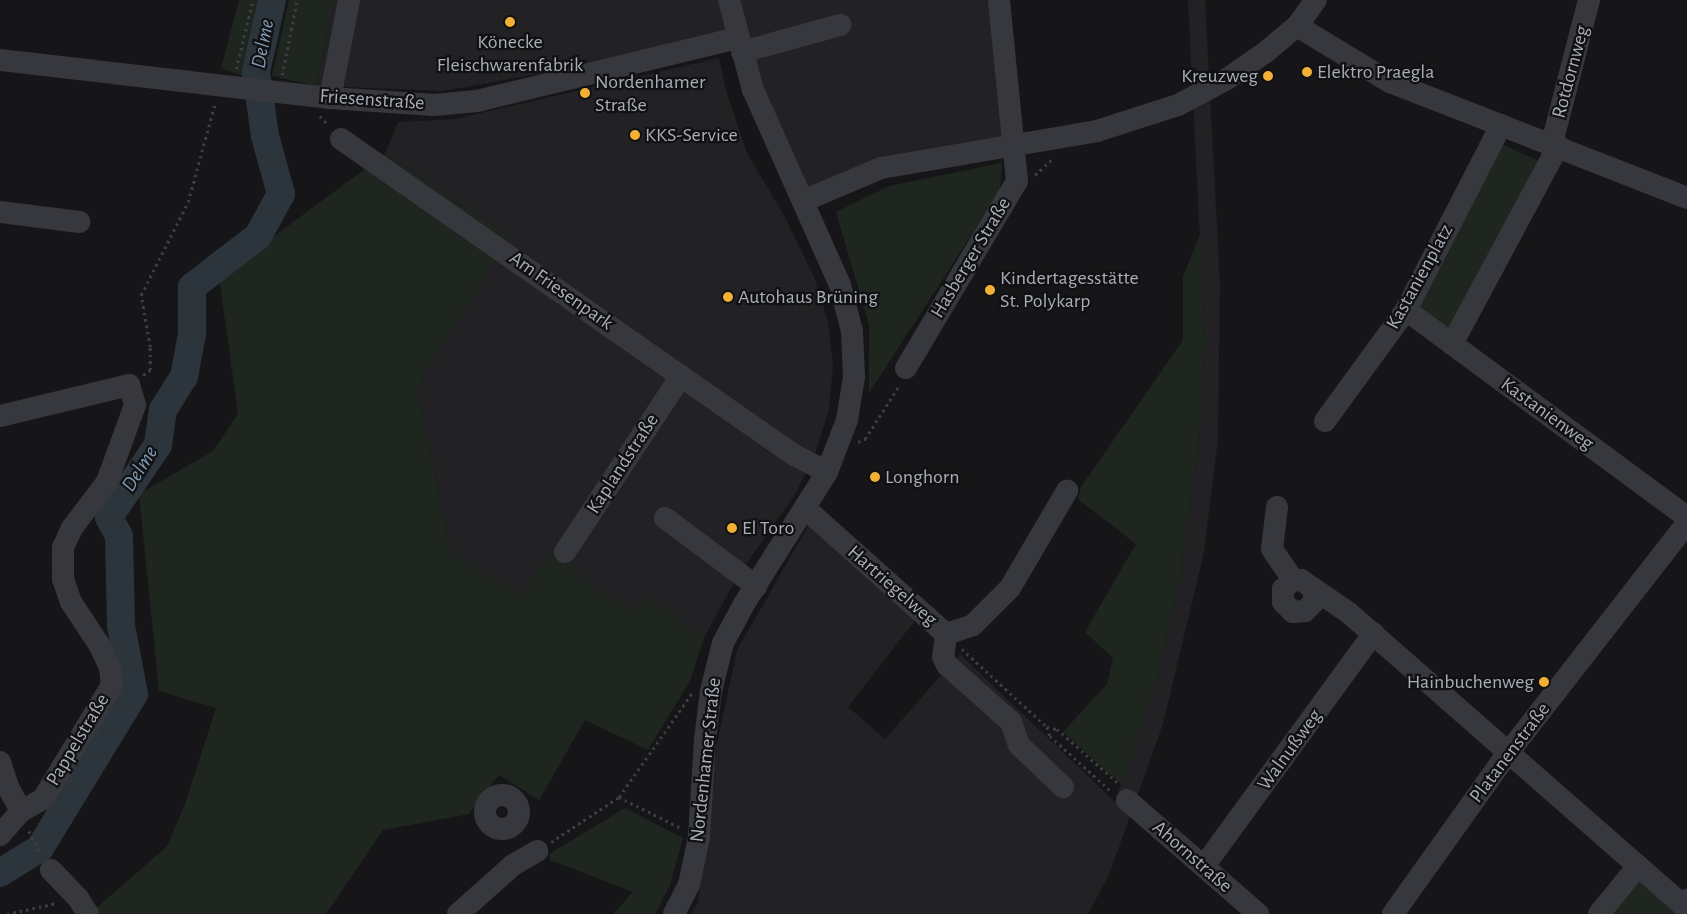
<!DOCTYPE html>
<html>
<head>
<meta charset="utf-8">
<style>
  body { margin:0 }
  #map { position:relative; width:1687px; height:914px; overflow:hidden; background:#161618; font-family:"Alegreya Sans",sans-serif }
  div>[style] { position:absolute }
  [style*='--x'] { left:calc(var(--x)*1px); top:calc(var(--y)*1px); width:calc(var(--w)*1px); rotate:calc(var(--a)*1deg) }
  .built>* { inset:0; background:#222225 }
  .green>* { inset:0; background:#1e261f }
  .river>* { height:28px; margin:-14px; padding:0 14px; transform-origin:14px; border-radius:14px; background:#2c353c }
  .path>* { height:2.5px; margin-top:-1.25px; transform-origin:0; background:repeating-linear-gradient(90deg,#3d3f44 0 2.5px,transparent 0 6.5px) }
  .minor>* { height:22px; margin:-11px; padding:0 11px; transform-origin:11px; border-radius:11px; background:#37383d }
  .minor>.ring { margin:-11px; padding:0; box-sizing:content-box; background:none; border:22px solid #37383d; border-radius:50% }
  .dots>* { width:14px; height:14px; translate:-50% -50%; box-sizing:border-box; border:2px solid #111113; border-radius:50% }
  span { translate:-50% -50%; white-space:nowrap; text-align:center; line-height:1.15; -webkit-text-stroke:4.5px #111113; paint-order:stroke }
  .poi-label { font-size:20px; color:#a8adb8 }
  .left { translate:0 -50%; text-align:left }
  .right { translate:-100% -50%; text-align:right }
  .street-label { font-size:20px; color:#a8adb8 }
  .water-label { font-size:21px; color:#7f9bb3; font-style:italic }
</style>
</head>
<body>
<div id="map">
  <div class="built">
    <div style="clip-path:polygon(333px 0,1005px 0,1017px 138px,799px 201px,727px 40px,443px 91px,317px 86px)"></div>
    <div style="clip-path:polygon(1188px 0,1205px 0,1220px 284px,1218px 439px,1204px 552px,1163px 724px,1109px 875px,1088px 914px,691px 914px,698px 903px,716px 748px,737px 650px,810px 523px,920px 614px,848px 707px,885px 739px,960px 654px,1115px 802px,1158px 675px,1180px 579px,1199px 441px,1205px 340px)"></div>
    <div style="clip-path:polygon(719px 58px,727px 94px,747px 153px,785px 217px,814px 277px,828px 321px,833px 366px,829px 409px,816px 451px,796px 493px,737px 577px,704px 638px,645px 596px,632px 614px,551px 555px,522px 594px,451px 553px,417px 387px,509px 237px,385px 154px,398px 122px,455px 119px)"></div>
  </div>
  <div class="green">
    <div style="clip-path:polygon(239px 0,261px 0,243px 76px,221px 68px)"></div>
    <div style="clip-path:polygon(289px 0,333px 0,317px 86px,272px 76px)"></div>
    <div style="clip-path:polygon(1497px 142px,1543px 163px,1450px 332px,1417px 307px)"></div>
    <div style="clip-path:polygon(385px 154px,509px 237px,417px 387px,451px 553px,522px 594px,551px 554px,632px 614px,644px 595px,704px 638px,690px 681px,648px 750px,585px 720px,539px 800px,499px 775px,469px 814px,383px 830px,326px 914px,96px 914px,93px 911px,167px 846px,185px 804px,216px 708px,159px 691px,139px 494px,213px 451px,238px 414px,219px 277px)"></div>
    <div style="clip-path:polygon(1002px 163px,1000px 191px,869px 393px,869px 325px,836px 212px,889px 186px)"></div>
    <div style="clip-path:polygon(1200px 235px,1205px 340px,1199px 441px,1180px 579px,1158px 675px,1122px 785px,1063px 732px,1107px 684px,1113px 658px,1085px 632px,1136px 544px,1078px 499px,1081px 487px,1183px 340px,1183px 276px)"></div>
    <div style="clip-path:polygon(625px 808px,683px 838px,670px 885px,655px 914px,613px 914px,633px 892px,550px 860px,549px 854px)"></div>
    <div style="clip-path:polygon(1638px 879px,1680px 914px,1610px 914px)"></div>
  </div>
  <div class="river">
    <div style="--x:0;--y:873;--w:47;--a:-32"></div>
    <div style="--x:40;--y:848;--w:180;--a:-58.6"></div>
    <div style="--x:134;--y:694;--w:69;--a:-100.8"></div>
    <div style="--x:121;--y:626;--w:90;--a:-91.3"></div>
    <div style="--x:119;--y:536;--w:21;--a:-118"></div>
    <div style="--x:109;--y:517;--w:87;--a:-55.8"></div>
    <div style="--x:158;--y:445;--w:35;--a:-82"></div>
    <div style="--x:163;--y:410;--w:39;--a:-58"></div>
    <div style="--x:184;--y:377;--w:44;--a:-79.5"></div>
    <div style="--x:192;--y:334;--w:47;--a:-90"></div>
    <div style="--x:192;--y:287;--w:83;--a:-37.7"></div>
    <div style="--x:258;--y:236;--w:48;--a:-61.3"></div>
    <div style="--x:281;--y:194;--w:60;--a:-105.4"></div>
    <div style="--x:265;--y:136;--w:65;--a:-98"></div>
    <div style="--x:256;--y:72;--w:74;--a:-77.5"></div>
  </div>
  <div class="path">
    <div style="--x:236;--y:69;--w:71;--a:-76.2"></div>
    <div style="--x:282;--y:75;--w:76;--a:-78.7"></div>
    <div style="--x:320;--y:116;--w:12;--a:48"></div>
    <div style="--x:1035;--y:175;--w:25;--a:-43"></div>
    <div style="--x:143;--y:375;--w:9;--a:-36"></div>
    <div style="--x:150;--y:370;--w:23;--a:-90"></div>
    <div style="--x:150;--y:347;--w:53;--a:-99.8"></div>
    <div style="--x:141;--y:295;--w:104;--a:-63.2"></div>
    <div style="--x:188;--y:202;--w:103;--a:-74.7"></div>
    <div style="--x:858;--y:442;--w:8;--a:-23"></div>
    <div style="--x:865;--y:439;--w:65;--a:-57.5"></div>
    <div style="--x:962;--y:649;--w:115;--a:42.5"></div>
    <div style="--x:1047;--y:727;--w:10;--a:11"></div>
    <div style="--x:1057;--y:729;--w:81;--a:41.5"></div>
    <div style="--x:1047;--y:727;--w:9;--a:72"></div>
    <div style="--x:1050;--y:736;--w:84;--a:42.1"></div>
    <div style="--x:619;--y:797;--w:69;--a:26.6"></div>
    <div style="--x:29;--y:831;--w:27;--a:63"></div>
    <div style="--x:551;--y:842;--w:82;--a:-33.5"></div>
    <div style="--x:619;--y:797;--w:127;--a:-54.9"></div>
    <div style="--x:7;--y:914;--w:51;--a:-12.4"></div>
  </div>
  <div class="minor">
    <div style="--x:1297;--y:26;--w:109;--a:31.1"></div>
    <div style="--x:1390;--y:82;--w:319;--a:21.3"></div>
    <div style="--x:742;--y:52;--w:102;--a:-15.4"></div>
    <div style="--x:0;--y:60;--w:332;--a:6.6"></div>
    <div style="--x:330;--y:98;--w:104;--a:3.9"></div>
    <div style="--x:434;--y:105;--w:43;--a:-5.3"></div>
    <div style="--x:477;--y:101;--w:268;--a:-13.6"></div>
    <div style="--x:330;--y:98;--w:100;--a:-79"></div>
    <div style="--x:341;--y:139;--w:552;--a:34.9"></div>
    <div style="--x:794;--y:455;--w:37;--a:27"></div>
    <div style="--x:1552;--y:143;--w:148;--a:-75.5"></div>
    <div style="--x:803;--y:201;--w:85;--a:-22.9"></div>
    <div style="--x:881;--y:168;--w:219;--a:-9.7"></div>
    <div style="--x:1097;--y:131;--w:85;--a:-17.8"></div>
    <div style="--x:1178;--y:105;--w:55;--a:-28"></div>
    <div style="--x:1227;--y:79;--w:49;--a:-35"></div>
    <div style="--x:1267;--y:51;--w:39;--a:-40"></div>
    <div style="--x:1297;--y:26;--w:32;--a:-54"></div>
    <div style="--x:0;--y:212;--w:80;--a:7.2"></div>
    <div style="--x:1406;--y:310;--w:349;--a:36.4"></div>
    <div style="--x:1452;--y:344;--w:225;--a:-61.8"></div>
    <div style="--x:906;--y:368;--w:217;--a:-59.3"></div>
    <div style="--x:1017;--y:181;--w:182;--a:-95.7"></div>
    <div style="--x:0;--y:416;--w:133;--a:-13.5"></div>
    <div style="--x:129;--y:385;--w:21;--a:73"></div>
    <div style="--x:135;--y:405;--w:82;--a:110"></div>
    <div style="--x:107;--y:482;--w:58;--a:127.3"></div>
    <div style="--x:72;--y:528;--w:21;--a:115"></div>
    <div style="--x:63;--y:547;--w:32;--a:90"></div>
    <div style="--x:63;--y:579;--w:24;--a:71"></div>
    <div style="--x:71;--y:602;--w:53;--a:56.6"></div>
    <div style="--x:100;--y:646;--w:23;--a:65"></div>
    <div style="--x:110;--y:667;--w:18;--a:84"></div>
    <div style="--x:112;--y:685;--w:133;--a:121.2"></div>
    <div style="--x:43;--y:799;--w:25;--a:151"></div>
    <div style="--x:21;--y:811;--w:32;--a:131"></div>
    <div style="--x:1325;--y:421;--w:137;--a:-53.9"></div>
    <div style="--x:1406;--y:310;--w:208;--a:-62.8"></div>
    <div style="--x:1277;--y:507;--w:42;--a:96.8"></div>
    <div style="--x:1272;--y:549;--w:37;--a:56"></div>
    <div style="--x:806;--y:509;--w:188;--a:41.8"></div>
    <div style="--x:665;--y:518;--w:114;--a:36.8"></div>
    <div style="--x:565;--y:552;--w:211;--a:-56.6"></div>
    <div style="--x:1314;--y:592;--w:10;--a:90"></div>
    <div style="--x:1314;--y:602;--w:13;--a:135"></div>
    <div style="--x:1305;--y:611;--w:12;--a:175"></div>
    <div style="--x:1293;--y:612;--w:14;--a:-135"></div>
    <div style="--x:1283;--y:602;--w:13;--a:-90"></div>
    <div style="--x:1283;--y:589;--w:13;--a:-42"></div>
    <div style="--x:1293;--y:580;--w:8;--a:0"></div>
    <div style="--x:1301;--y:580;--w:58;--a:34.5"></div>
    <div style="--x:1349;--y:613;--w:445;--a:41.2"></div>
    <div style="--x:1684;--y:906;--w:7;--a:-63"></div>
    <div style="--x:946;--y:634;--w:23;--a:97"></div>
    <div style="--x:943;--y:657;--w:9;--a:63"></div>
    <div style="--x:947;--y:665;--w:86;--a:41.7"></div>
    <div style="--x:1011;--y:722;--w:24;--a:71"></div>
    <div style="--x:1019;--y:745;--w:61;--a:43.7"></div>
    <div style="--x:946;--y:634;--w:28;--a:-18"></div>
    <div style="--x:973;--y:625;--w:52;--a:-45"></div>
    <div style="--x:1010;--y:588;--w:113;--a:-59.6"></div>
    <div style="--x:0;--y:762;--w:28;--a:72"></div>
    <div style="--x:9;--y:789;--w:25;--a:61"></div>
    <div class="ring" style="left:485px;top:795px;width:12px;height:12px"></div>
    <div style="--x:1127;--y:800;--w:174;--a:41"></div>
    <div style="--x:1204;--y:866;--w:288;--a:-53.9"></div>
    <div style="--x:51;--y:870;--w:39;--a:46"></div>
    <div style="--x:78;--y:898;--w:19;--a:58"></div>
    <div style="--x:458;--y:914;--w:74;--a:-41.7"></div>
    <div style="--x:513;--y:865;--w:28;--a:-30"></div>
    <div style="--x:674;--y:914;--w:33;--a:-63"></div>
    <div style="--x:689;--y:885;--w:49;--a:-78.2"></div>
    <div style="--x:699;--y:837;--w:98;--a:-86.5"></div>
    <div style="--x:705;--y:739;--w:48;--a:-82.9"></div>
    <div style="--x:711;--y:691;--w:49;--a:-76"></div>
    <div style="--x:723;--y:643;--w:44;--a:-61.7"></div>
    <div style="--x:744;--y:604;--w:156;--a:-57.8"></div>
    <div style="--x:827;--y:472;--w:56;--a:-69"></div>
    <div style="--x:847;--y:420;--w:44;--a:-80.8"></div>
    <div style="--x:854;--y:377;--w:46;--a:-92.5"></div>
    <div style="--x:852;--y:331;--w:48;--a:-104.6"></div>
    <div style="--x:840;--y:285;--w:214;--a:-114"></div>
    <div style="--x:753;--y:90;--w:93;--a:-104.9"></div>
    <div style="--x:1393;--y:914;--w:198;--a:-54.5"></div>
    <div style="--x:1508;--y:753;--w:291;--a:-52.1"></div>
    <div style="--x:1599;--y:914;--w:62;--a:-50.9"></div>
  </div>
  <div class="dots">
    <div style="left:510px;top:22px;background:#f2b134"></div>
    <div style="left:1307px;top:72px;background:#f2b134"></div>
    <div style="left:1268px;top:76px;background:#f2b134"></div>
    <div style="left:585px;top:93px;background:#f2b134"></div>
    <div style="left:635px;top:135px;background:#f2b134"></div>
    <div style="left:990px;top:290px;background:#f2b134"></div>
    <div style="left:728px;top:297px;background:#f2b134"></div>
    <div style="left:875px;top:477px;background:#f2b134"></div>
    <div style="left:732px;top:528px;background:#f2b134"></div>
    <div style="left:1544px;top:682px;background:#f2b134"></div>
  </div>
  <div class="poi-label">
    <span style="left:510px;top:54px">Könecke<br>Fleischwarenfabrik</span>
    <span class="left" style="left:1317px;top:72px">Elektro Praegla</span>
    <span class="right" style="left:1258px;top:76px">Kreuzweg</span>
    <span class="left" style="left:595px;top:94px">Nordenhamer<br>Straße</span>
    <span class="left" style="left:645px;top:135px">KKS-Service</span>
    <span class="left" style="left:1000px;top:290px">Kindertagesstätte<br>St. Polykarp</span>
    <span class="left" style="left:738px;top:297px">Autohaus Brüning</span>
    <span class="left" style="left:885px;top:477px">Longhorn</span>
    <span class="left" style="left:742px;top:528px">El Toro</span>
    <span class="right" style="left:1534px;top:682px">Hainbuchenweg</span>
  </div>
  <div class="street-label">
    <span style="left:1571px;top:72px;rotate:-75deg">Rotdornweg</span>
    <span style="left:372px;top:100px;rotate:4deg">Friesenstraße</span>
    <span style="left:971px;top:258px;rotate:-59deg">Hasberger Straße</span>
    <span style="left:1420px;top:277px;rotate:-61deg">Kastanienplatz</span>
    <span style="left:561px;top:291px;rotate:35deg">Am Friesenpark</span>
    <span style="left:1547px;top:414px;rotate:36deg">Kastanienweg</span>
    <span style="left:623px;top:464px;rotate:-57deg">Kaplandstraße</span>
    <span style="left:892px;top:586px;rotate:41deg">Hartriegelweg</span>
    <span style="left:78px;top:740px;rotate:-59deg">Pappelstraße</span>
    <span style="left:1290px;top:750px;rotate:-54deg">Walnußweg</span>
    <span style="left:1510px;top:753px;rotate:-53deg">Platanenstraße</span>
    <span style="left:706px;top:760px;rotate:-84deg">Nordenhamer Straße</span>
    <span style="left:1192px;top:857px;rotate:41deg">Ahornstraße</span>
  </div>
  <div class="water-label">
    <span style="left:263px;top:44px;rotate:-79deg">Delme</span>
    <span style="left:140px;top:469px;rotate:-58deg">Delme</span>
  </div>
</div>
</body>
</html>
